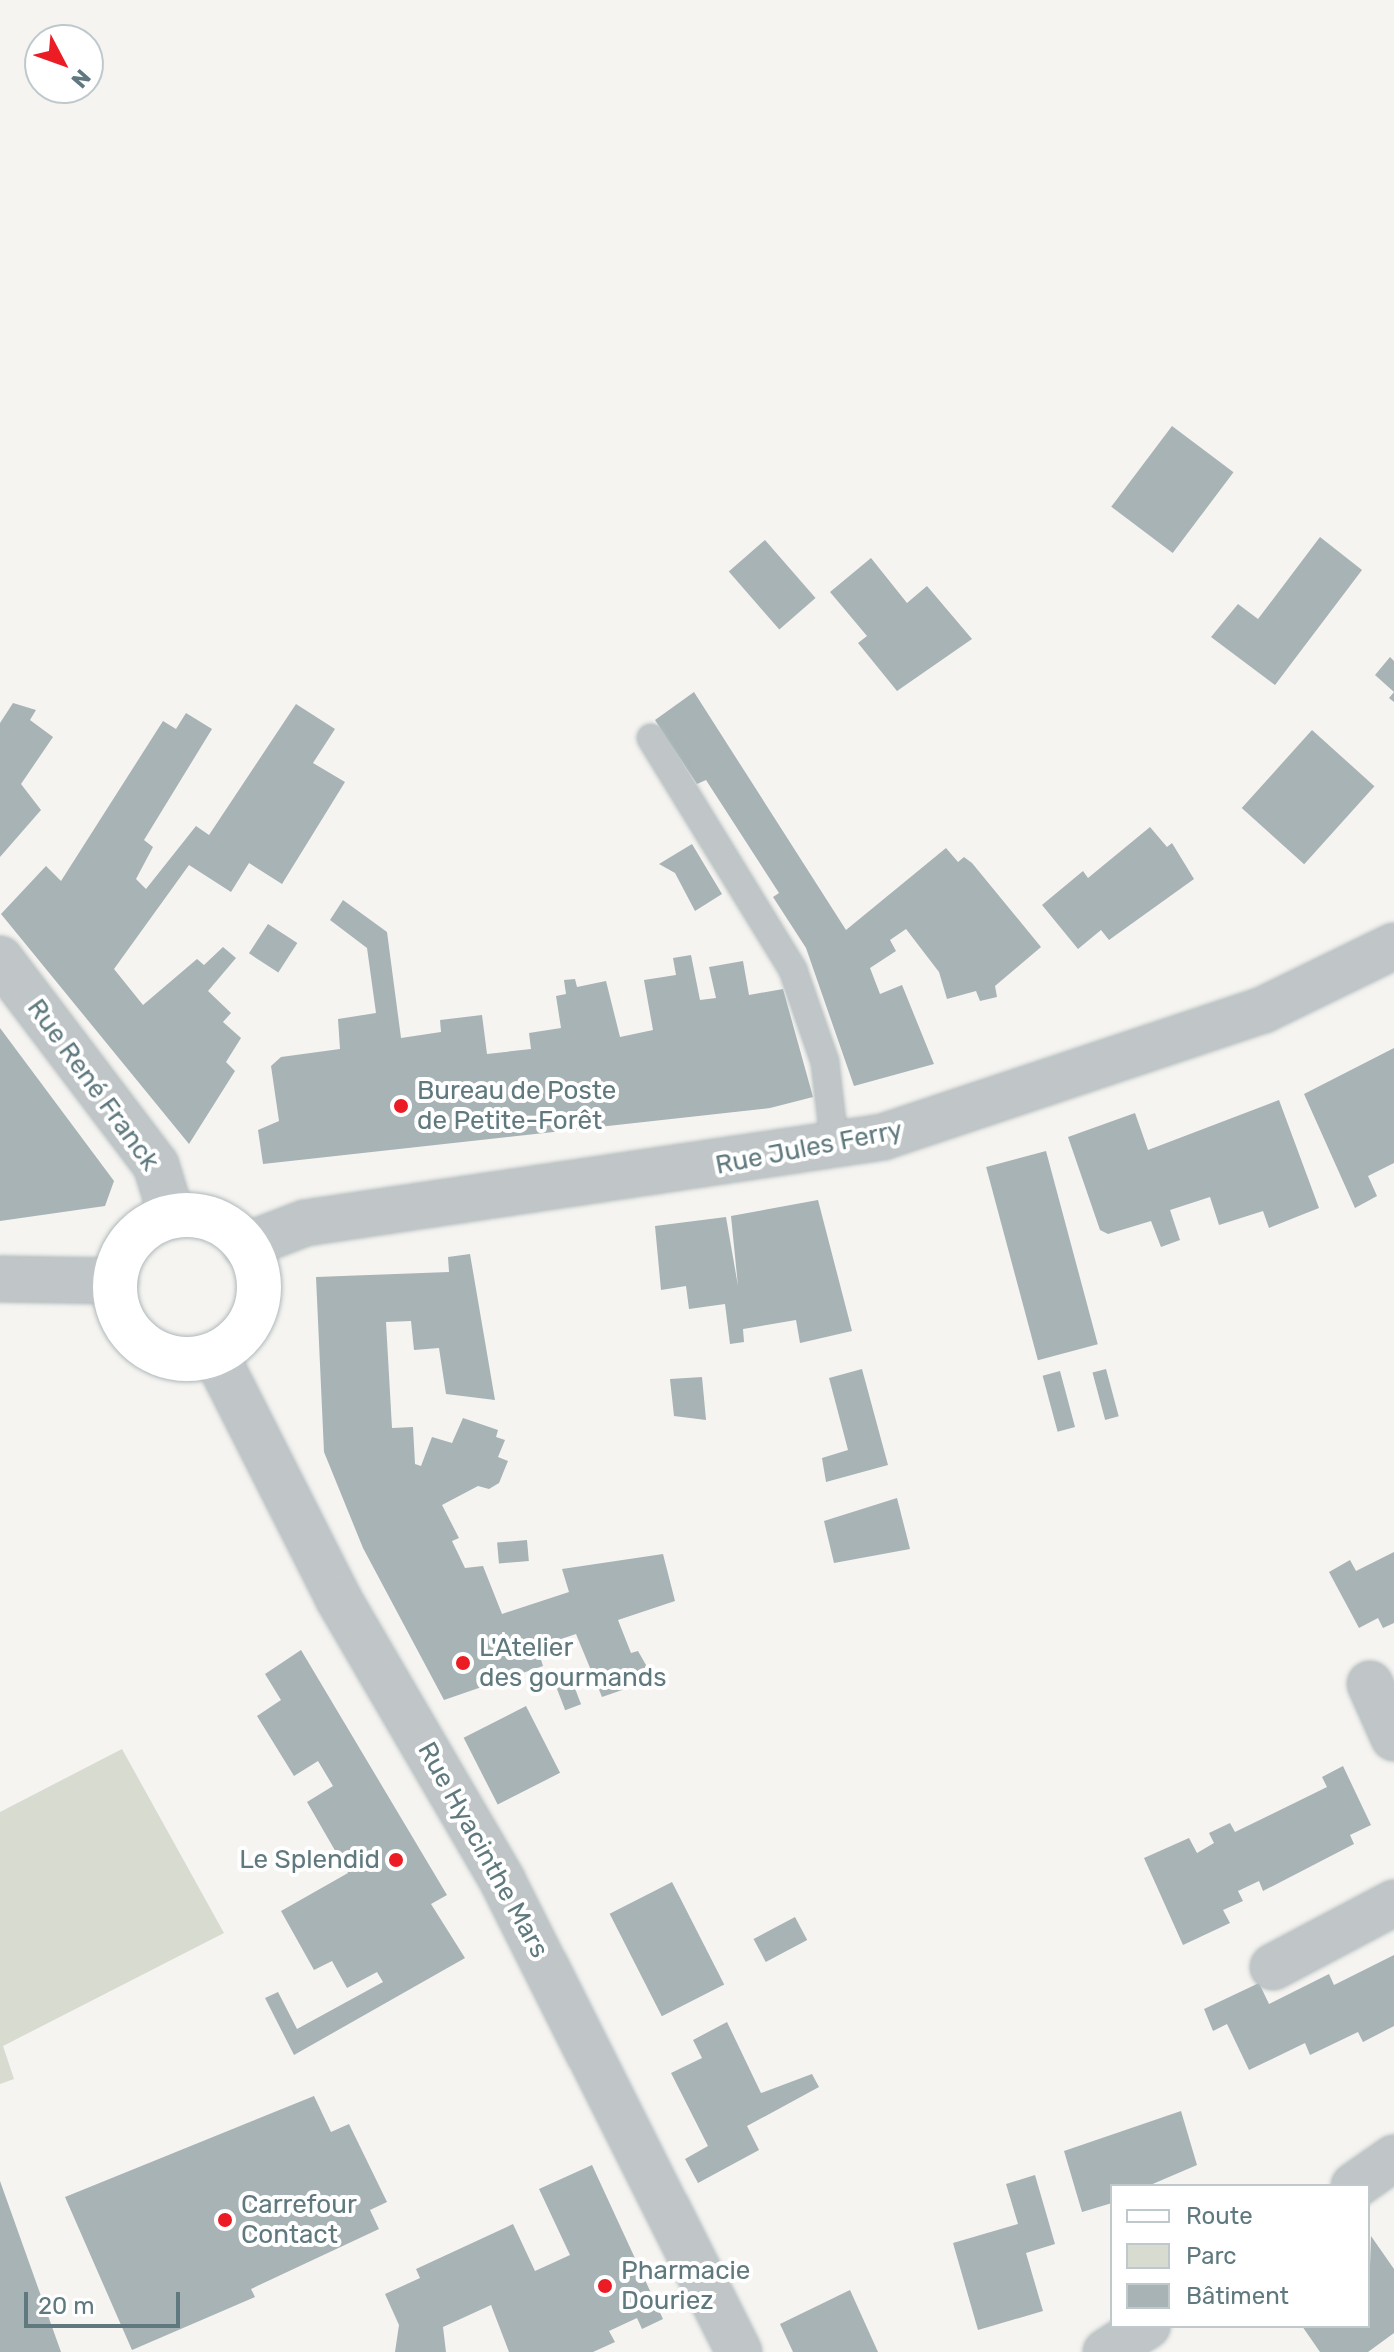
<!DOCTYPE html>
<html>
<head>
<meta charset="utf-8">
<style>
  body { margin:0 }
  #map { position:relative; width:1394px; height:2352px; overflow:hidden; background:#f5f4f1; font-family:Rubik,sans-serif }
  div>[style] { position:absolute }
  [style*='--x'] { left:calc(var(--x)*1px); top:calc(var(--y)*1px); width:calc(var(--w)*1px); rotate:calc(var(--a)*1deg) }
  .green>* { inset:0; background:#d7dbd0 }
  .building>* { inset:0; background:#a7b3b5; transform-origin:0 0 }
  .roads { filter:drop-shadow(0 0 2px #b0b9bb) drop-shadow(0 0 2px #b0b9bb) }
  .lane>* { height:26px; margin:-13px; padding:0 13px; transform-origin:13px; border-radius:13px; background:#c0c6c8 }
  .street>* { height:44px; margin:-22px; padding:0 22px; transform-origin:22px; border-radius:22px; background:#c0c6c8 }
  .secondary>* { height:44px; margin:-22px; padding:0 22px; transform-origin:22px; border-radius:22px; background:#fff }
  .secondary>.ring { margin:-22px; padding:0; box-sizing:content-box; background:none; border:44px solid #fff; border-radius:50% }
  .dots>* { width:22px; height:22px; translate:-50% -50%; box-sizing:border-box; border:4px solid #fff; border-radius:50% }
  span { translate:-50% -50%; white-space:nowrap; text-align:center; line-height:1.15; -webkit-text-stroke:8px #fff; paint-order:stroke }
  .street-label { font-size:26px; color:#5f797e }
  .poi-label { font-size:26px; color:#5f797e }
  .left { translate:0 -50%; text-align:left }
  .right { translate:-100% -50%; text-align:right }
  .legend { position:absolute; left:1110px; top:2184px; width:260px; height:144px; box-sizing:border-box; background:#fff; border:2px solid #bfc9cb; margin:0; padding:10px 14px; list-style:none; font-size:24px; color:#5f797e }
  .legend li { display:flex; align-items:center; gap:16px; height:40px }
  .legend b { width:40px; border:2px solid #bfc9cb }
  .north { position:absolute; left:24px; top:24px; width:80px; height:80px; box-sizing:border-box; background:#fff; border:2px solid #bfc9cb; border-radius:50%; rotate:131deg; font-size:22px; font-weight:700; line-height:32px; text-align:center; color:#5f797e }
  .north::after { content:''; display:block; margin:auto; width:28px; height:36px; background:#eb1c23; clip-path:polygon(50% 0,100% 100%,50% 72%,0 100%) }
  .scale { position:absolute; left:24px; top:2292px; width:156px; height:36px; box-sizing:border-box; border:4px solid #5f797e; border-top:0; padding-left:10px; font-size:24px; line-height:28px; white-space:nowrap; color:#5f797e; -webkit-text-stroke:6px #fff; paint-order:stroke }
</style>
</head>
<body>
<div id="map">
  <div class="green">
    <div style="clip-path:polygon(122px 1749px,224px 1933px,3px 2046px,14px 2079px,0 2084px,0 1812px)"></div>
  </div>
  <div class="building">
    <div style="left:1172px;top:426px;width:77px;height:101px;rotate:37deg"></div>
    <div style="clip-path:polygon(1320px 537px,1362px 570px,1275px 685px,1211px 637px,1238px 604px,1258px 619px)"></div>
    <div style="left:765px;top:540px;width:77px;height:48px;rotate:49deg"></div>
    <div style="clip-path:polygon(871px 558px,907px 603px,927px 586px,972px 639px,897px 691px,858px 643px,867px 636px,830px 592px)"></div>
    <div style="clip-path:polygon(1390px 657px,1394px 661px,1394px 702px,1389px 698px,1394px 692px,1375px 675px)"></div>
    <div style="clip-path:polygon(694px 692px,846px 930px,946px 848px,958px 862px,964px 857px,972px 863px,1041px 947px,995px 986px,997px 997px,980px 1001px,976px 991px,947px 999px,939px 972px,906px 929px,890px 940px,896px 951px,870px 968px,880px 994px,902px 985px,934px 1064px,854px 1086px,806px 948px,773px 897px,779px 893px,706px 780px,697px 784px,655px 720px)"></div>
    <div style="clip-path:polygon(13px 703px,36px 710px,30px 720px,53px 737px,21px 784px,41px 810px,0 857px,0 723px)"></div>
    <div style="clip-path:polygon(296px 704px,335px 729px,313px 763px,345px 782px,282px 884px,249px 863px,231px 892px,189px 865px,114px 969px,143px 1005px,197px 959px,204px 965px,223px 947px,236px 958px,208px 991px,231px 1013px,223px 1022px,241px 1038px,226px 1062px,235px 1071px,189px 1144px,1px 914px,46px 866px,61px 881px,163px 721px,176px 729px,186px 713px,212px 729px,144px 840px,153px 847px,136px 879px,146px 889px,196px 826px,209px 835px)"></div>
    <div style="left:1312px;top:730px;width:84px;height:105px;rotate:42deg"></div>
    <div style="clip-path:polygon(1150px 827px,1167px 847px,1172px 843px,1194px 879px,1109px 940px,1101px 930px,1078px 949px,1042px 905px,1083px 871px,1088px 878px)"></div>
    <div style="clip-path:polygon(692px 844px,722px 894px,695px 911px,675px 873px,659px 864px)"></div>
    <div style="clip-path:polygon(343px 900px,387px 932px,401px 1038px,441px 1032px,440px 1020px,482px 1015px,487px 1054px,531px 1049px,529px 1033px,561px 1028px,556px 996px,566px 994px,564px 980px,575px 979px,577px 987px,606px 981px,620px 1037px,653px 1030px,644px 980px,676px 975px,673px 958px,691px 955px,700px 1000px,716px 998px,709px 967px,743px 961px,749px 995px,783px 989px,813px 1097px,770px 1108px,263px 1164px,258px 1130px,279px 1121px,271px 1066px,281px 1057px,340px 1049px,338px 1019px,376px 1013px,367px 948px,330px 920px)"></div>
    <div style="left:268px;top:924px;width:35px;height:35px;rotate:33deg"></div>
    <div style="clip-path:polygon(0 1028px,114px 1181px,105px 1206px,0 1221px)"></div>
    <div style="clip-path:polygon(1394px 1048px,1394px 1163px,1368px 1176px,1377px 1196px,1355px 1208px,1304px 1094px)"></div>
    <div style="clip-path:polygon(1279px 1100px,1319px 1208px,1269px 1228px,1263px 1211px,1219px 1225px,1210px 1197px,1170px 1210px,1180px 1240px,1161px 1247px,1151px 1221px,1108px 1234px,1100px 1230px,1068px 1137px,1135px 1113px,1148px 1150px)"></div>
    <div style="left:1046px;top:1151px;width:200px;height:62px;rotate:75deg"></div>
    <div style="clip-path:polygon(818px 1200px,852px 1331px,800px 1343px,796px 1320px,743px 1329px,744px 1342px,730px 1344px,725px 1304px,689px 1309px,686px 1286px,661px 1290px,655px 1226px,726px 1217px,738px 1286px,731px 1216px)"></div>
    <div style="clip-path:polygon(470px 1254px,495px 1400px,446px 1394px,439px 1348px,414px 1350px,411px 1321px,386px 1322px,392px 1428px,413px 1427px,415px 1464px,421px 1466px,432px 1437px,452px 1443px,463px 1418px,498px 1430px,496px 1437px,505px 1440px,498px 1457px,508px 1461px,499px 1483px,489px 1489px,478px 1486px,442px 1505px,459px 1538px,452px 1541px,465px 1568px,483px 1566px,502px 1614px,569px 1592px,562px 1569px,663px 1554px,675px 1601px,618px 1620px,631px 1653px,638px 1651px,654px 1679px,602px 1697px,576px 1634px,537px 1647px,543px 1666px,444px 1700px,363px 1548px,324px 1452px,316px 1277px,449px 1272px,448px 1257px)"></div>
    <div style="clip-path:polygon(862px 1369px,888px 1465px,826px 1482px,822px 1458px,848px 1450px,829px 1378px)"></div>
    <div style="left:1106px;top:1369px;width:49px;height:14px;rotate:75deg"></div>
    <div style="left:1060px;top:1371px;width:58px;height:18px;rotate:75deg"></div>
    <div style="clip-path:polygon(702px 1377px,706px 1420px,674px 1416px,670px 1379px)"></div>
    <div style="clip-path:polygon(897px 1498px,910px 1549px,834px 1563px,824px 1521px)"></div>
    <div style="left:527px;top:1540px;width:21px;height:30px;rotate:85deg"></div>
    <div style="clip-path:polygon(1394px 1552px,1394px 1623px,1383px 1628px,1378px 1618px,1359px 1628px,1329px 1572px,1350px 1560px,1356px 1571px)"></div>
    <div style="clip-path:polygon(301px 1650px,447px 1895px,431px 1904px,465px 1958px,294px 2055px,265px 1998px,278px 1992px,297px 2029px,383px 1982px,377px 1972px,347px 1988px,332px 1961px,314px 1970px,281px 1911px,348px 1873px,307px 1802px,333px 1786px,318px 1761px,294px 1776px,257px 1716px,281px 1700px,265px 1674px)"></div>
    <div style="left:571px;top:1678px;width:28px;height:17px;rotate:69deg"></div>
    <div style="left:526px;top:1706px;width:75px;height:70px;rotate:63deg"></div>
    <div style="clip-path:polygon(1343px 1766px,1371px 1825px,1350px 1835px,1354px 1844px,1263px 1891px,1259px 1881px,1238px 1891px,1243px 1901px,1223px 1910px,1230px 1923px,1183px 1945px,1144px 1858px,1189px 1838px,1197px 1853px,1214px 1843px,1209px 1833px,1230px 1823px,1235px 1832px,1327px 1787px,1322px 1777px)"></div>
    <div style="left:672px;top:1882px;width:115px;height:70px;rotate:63deg"></div>
    <div style="left:795px;top:1917px;width:26px;height:47px;rotate:62deg"></div>
    <div style="clip-path:polygon(1394px 1955px,1394px 2026px,1363px 2042px,1358px 2032px,1310px 2055px,1305px 2043px,1249px 2070px,1227px 2024px,1213px 2031px,1204px 2009px,1259px 1983px,1269px 2004px,1329px 1974px,1334px 1985px)"></div>
    <div style="clip-path:polygon(727px 2022px,761px 2093px,812px 2074px,819px 2087px,747px 2126px,759px 2150px,698px 2183px,685px 2159px,708px 2146px,671px 2073px,702px 2058px,693px 2040px)"></div>
    <div style="clip-path:polygon(314px 2096px,331px 2132px,349px 2124px,387px 2202px,370px 2210px,379px 2229px,251px 2289px,255px 2297px,132px 2350px,65px 2197px)"></div>
    <div style="clip-path:polygon(1181px 2111px,1197px 2165px,1148px 2186px,1112px 2186px,1112px 2203px,1082px 2212px,1064px 2151px)"></div>
    <div style="clip-path:polygon(592px 2165px,663px 2319px,642px 2329px,637px 2318px,609px 2331px,615px 2342px,593px 2352px,509px 2352px,491px 2305px,443px 2327px,446px 2352px,395px 2352px,399px 2325px,385px 2294px,420px 2278px,416px 2269px,513px 2224px,535px 2271px,570px 2255px,539px 2189px)"></div>
    <div style="clip-path:polygon(1035px 2175px,1055px 2244px,1026px 2253px,1043px 2311px,978px 2330px,953px 2243px,1018px 2224px,1006px 2184px)"></div>
    <div style="clip-path:polygon(0 2181px,61px 2352px,0 2352px)"></div>
    <div style="clip-path:polygon(1371px 2236px,1394px 2269px,1394px 2333px,1368px 2352px,1320px 2352px,1302px 2326px,1368px 2326px)"></div>
    <div style="clip-path:polygon(850px 2290px,878px 2352px,793px 2352px,780px 2324px)"></div>
  </div>
  <div class="roads">
    <div class="lane">
      <div style="--x:651;--y:738;--w:272;--a:58.5"></div>
      <div style="--x:793;--y:970;--w:97;--a:70.8"></div>
      <div style="--x:825;--y:1062;--w:87;--a:83.4"></div>
    </div>
    <div class="street">
      <div style="--x:0;--y:959;--w:258;--a:52.9"></div>
      <div style="--x:156;--y:1165;--w:54;--a:72.9"></div>
      <div style="--x:245;--y:1246;--w:64;--a:-21"></div>
      <div style="--x:305;--y:1223;--w:584;--a:-8.46"></div>
      <div style="--x:883;--y:1137;--w:401;--a:-18.5"></div>
      <div style="--x:1263;--y:1010;--w:146;--a:-26"></div>
      <div style="--x:0;--y:1279;--w:116;--a:1"></div>
      <div style="--x:215;--y:1354;--w:273;--a:63.2"></div>
      <div style="--x:338;--y:1598;--w:328;--a:59.8"></div>
      <div style="--x:503;--y:1882;--w:526;--a:63.34"></div>
      <div style="--x:1370;--y:1684;--w:59;--a:66"></div>
      <div style="--x:1273;--y:1967;--w:137;--a:-27.9"></div>
      <div style="--x:1354;--y:2186;--w:49;--a:-35"></div>
      <div style="--x:1106;--y:2352;--w:49;--a:-32.4"></div>
    </div>
    <div class="secondary">
      <div class="ring" style="left:115px;top:1215px;width:100px;height:100px"></div>
    </div>
  </div>
  <div class="dots">
    <div style="left:401px;top:1106px;background:#eb1c23"></div>
    <div style="left:463px;top:1663px;background:#eb1c23"></div>
    <div style="left:396px;top:1860px;background:#eb1c23"></div>
    <div style="left:225px;top:2220px;background:#eb1c23"></div>
    <div style="left:605px;top:2286px;background:#eb1c23"></div>
  </div>
  <div class="street-label">
    <span style="left:93px;top:1085px;rotate:54deg">Rue René Franck</span>
    <span style="left:809px;top:1148px;rotate:-11deg">Rue Jules Ferry</span>
    <span style="left:483px;top:1850px;rotate:61deg">Rue Hyacinthe Mars</span>
  </div>
  <div class="poi-label">
    <span class="left" style="left:417px;top:1106px">Bureau de Poste<br>de Petite-Forêt</span>
    <span class="left" style="left:479px;top:1663px">L'Atelier<br>des gourmands</span>
    <span class="right" style="left:380px;top:1860px">Le Splendid</span>
    <span class="left" style="left:241px;top:2220px">Carrefour<br>Contact</span>
    <span class="left" style="left:621px;top:2286px">Pharmacie<br>Douriez</span>
  </div>
  <ul class="legend">
  <li><b style="height:10px;background:#fff"></b>Route</li>
  <li><b style="height:22px;background:#d7dbd0"></b>Parc</li>
  <li><b style="height:22px;background:#a7b3b5"></b>Bâtiment</li>
  </ul>
  <div class="north">N</div>
  <div class="scale">20 m</div>
</div>
</body>
</html>
